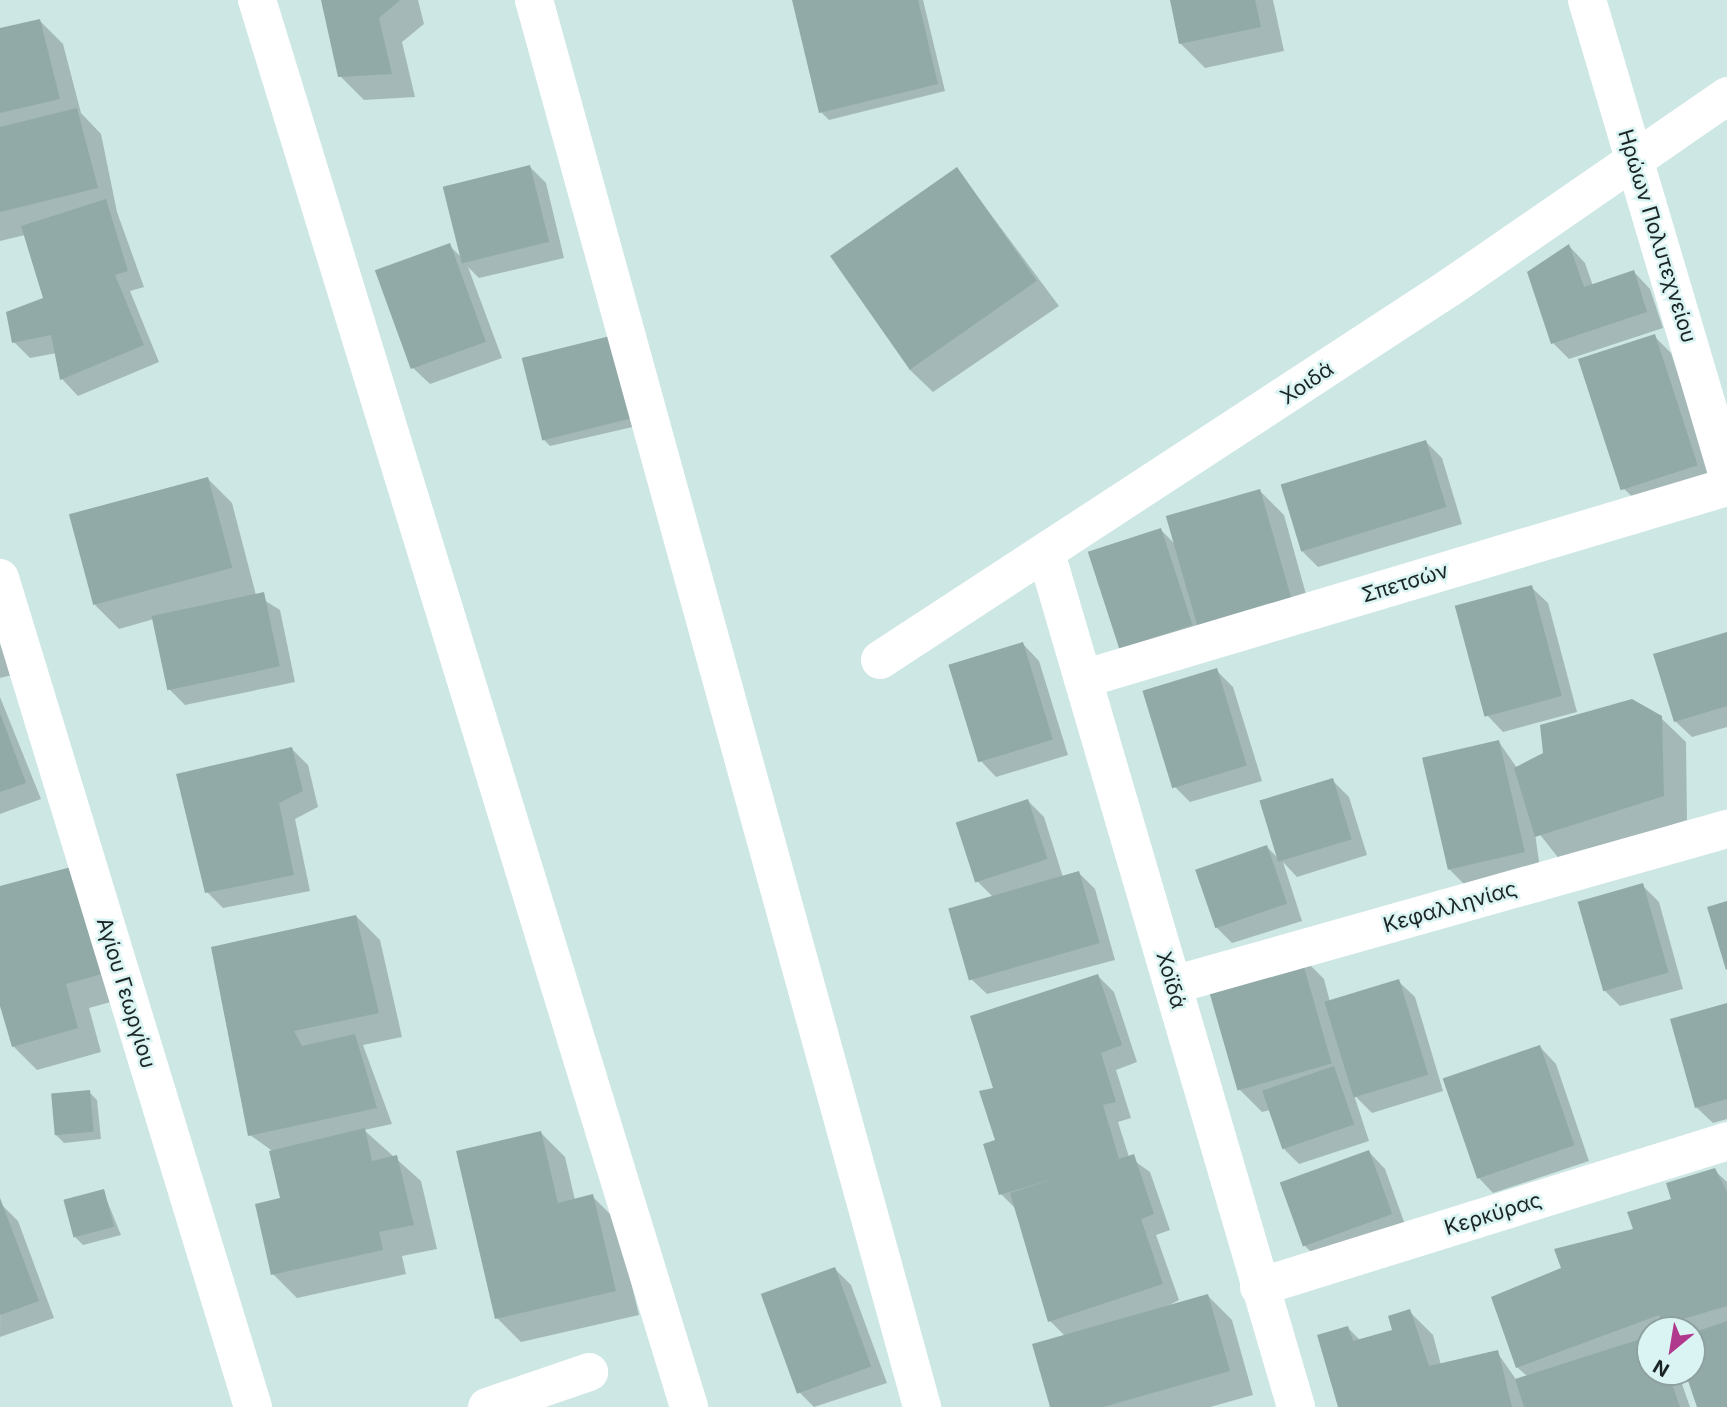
<!DOCTYPE html>
<html>
<head>
<meta charset="utf-8">
<style>
  body { margin:0 }
  #map { position:relative; width:1727px; height:1407px; overflow:hidden; background:#cde7e5; font-family:Inter,sans-serif }
  div>[style] { position:absolute }
  [style*='--x'] { left:calc(var(--x)*1px); top:calc(var(--y)*1px); width:calc(var(--w)*1px); rotate:calc(var(--a)*1deg) }
  .shadow>* { inset:0; background:#0003 }
  .building>* { inset:0; background:#91aaa8; transform-origin:0 0 }
  .minor>* { height:38px; margin:-19px; padding:0 19px; transform-origin:19px; border-radius:19px; background:#fff }
  .tertiary>* { height:38px; margin:-19px; padding:0 19px; transform-origin:19px; border-radius:19px; background:#fff }
  span { translate:-50% -50%; white-space:nowrap; text-align:center; line-height:1.15; -webkit-text-stroke:5px #daf4f3; paint-order:stroke }
  .street-label { font-size:21px; color:#1b2424 }
  .north { position:absolute; left:1636px; top:1316px; width:70px; height:70px; box-sizing:border-box; background:#daf4f3; border:2px solid #8ea1a0; border-radius:50%; rotate:210deg; font-size:19px; font-weight:700; line-height:28px; text-align:center; color:#1b2424 }
  .north::after { content:''; display:block; margin:auto; width:24px; height:32px; background:#b0388d; clip-path:polygon(50% 0,100% 100%,50% 72%,0 100%) }
</style>
</head>
<body>
<div id="map">
  <div class="shadow">
    <div style="clip-path:polygon(323px 0,418px 0,424px 24px,402px 42px,415px 97px,364px 100px,340px 76px)"></div>
    <div style="clip-path:polygon(793px 0,923px 0,945px 91px,829px 120px,821px 112px)"></div>
    <div style="clip-path:polygon(1171px 0,1273px 0,1284px 51px,1205px 68px,1181px 44px)"></div>
    <div style="clip-path:polygon(39px 20px,63px 44px,81px 113px,101px 134px,117px 212px,144px 287px,130px 291px,159px 362px,78px 396px,62px 379px,57px 353px,30px 358px,14px 342px,45px 299px,25px 235px,0 241px,0 30px)"></div>
    <div style="clip-path:polygon(530px 167px,546px 183px,564px 258px,479px 278px,468px 267px,502px 358px,430px 384px,413px 368px,449px 245px,461px 257px)"></div>
    <div style="clip-path:polygon(957px 169px,1059px 306px,933px 392px,909px 369px)"></div>
    <div style="clip-path:polygon(1569px 246px,1585px 263px,1593px 286px,1634px 272px,1650px 289px,1663px 328px,1569px 359px,1553px 343px)"></div>
    <div style="clip-path:polygon(1654px 336px,1671px 353px,1713px 481px,1640px 504px,1623px 488px)"></div>
    <div style="clip-path:polygon(618px 345px,637px 426px,550px 446px,542px 438px)"></div>
    <div style="clip-path:polygon(1426px 442px,1442px 458px,1462px 524px,1318px 567px,1302px 551px)"></div>
    <div style="clip-path:polygon(208px 479px,232px 503px,256px 595px,280px 610px,295px 682px,185px 705px,169px 689px,154px 619px,119px 629px,95px 605px)"></div>
    <div style="clip-path:polygon(1260px 491px,1284px 515px,1314px 623px,1135px 663px,1119px 646px,1161px 530px,1176px 545px)"></div>
    <div style="clip-path:polygon(1531px 587px,1548px 603px,1577px 712px,1503px 732px,1487px 715px)"></div>
    <div style="clip-path:polygon(0 632px,12px 675px,0 678px)"></div>
    <div style="clip-path:polygon(1727px 634px,1727px 727px,1692px 737px,1675px 721px)"></div>
    <div style="clip-path:polygon(1023px 644px,1039px 661px,1068px 755px,996px 777px,980px 760px,951px 667px)"></div>
    <div style="clip-path:polygon(1216px 670px,1233px 687px,1262px 781px,1190px 802px,1174px 786px)"></div>
    <div style="clip-path:polygon(0 697px,41px 799px,0 814px)"></div>
    <div style="clip-path:polygon(1661px 718px,1686px 742px,1687px 820px,1560px 860px,1534px 827px,1540px 868px,1465px 885px,1449px 869px,1499px 742px,1517px 768px)"></div>
    <div style="clip-path:polygon(292px 749px,308px 765px,318px 807px,295px 819px,310px 891px,223px 908px,207px 892px)"></div>
    <div style="clip-path:polygon(1332px 780px,1349px 797px,1367px 855px,1297px 877px,1283px 862px,1302px 921px,1232px 943px,1216px 927px,1267px 847px,1281px 861px,1262px 803px)"></div>
    <div style="clip-path:polygon(1028px 801px,1044px 817px,1063px 877px,1079px 873px,1095px 889px,1115px 960px,987px 994px,970px 978px,992px 896px,977px 881px)"></div>
    <div style="clip-path:polygon(71px 869px,125px 998px,89px 1008px,101px 1052px,37px 1070px,13px 1046px,0 999px,0 888px)"></div>
    <div style="clip-path:polygon(1642px 885px,1659px 902px,1683px 989px,1620px 1006px,1604px 990px)"></div>
    <div style="clip-path:polygon(356px 916px,380px 940px,402px 1037px,363px 1045px,392px 1124px,364px 1130px,421px 1181px,437px 1249px,402px 1256px,406px 1274px,297px 1298px,273px 1274px,282px 1199px,271px 1150px,250px 1135px,236px 1047px)"></div>
    <div style="clip-path:polygon(1300px 955px,1324px 979px,1330px 1002px,1398px 981px,1415px 997px,1443px 1091px,1372px 1113px,1354px 1095px,1369px 1141px,1299px 1164px,1283px 1148px,1270px 1110px,1262px 1112px,1238px 1088px)"></div>
    <div style="clip-path:polygon(1098px 976px,1114px 992px,1137px 1062px,1116px 1070px,1131px 1118px,1118px 1122px,1129px 1157px,1150px 1172px,1170px 1230px,1156px 1235px,1179px 1300px,1162px 1309px,1208px 1296px,1232px 1320px,1253px 1395px,1210px 1407px,1052px 1407px,1066px 1337px,1050px 1321px,1017px 1210px,1001px 1194px,995px 1089px)"></div>
    <div style="clip-path:polygon(1727px 1005px,1727px 1119px,1713px 1123px,1696px 1107px)"></div>
    <div style="clip-path:polygon(1540px 1047px,1556px 1064px,1589px 1161px,1493px 1193px,1477px 1176px,1444px 1079px)"></div>
    <div style="clip-path:polygon(89px 1092px,97px 1100px,101px 1139px,64px 1143px,56px 1135px)"></div>
    <div style="clip-path:polygon(541px 1133px,565px 1157px,575px 1200px,592px 1196px,616px 1220px,639px 1315px,521px 1342px,497px 1318px)"></div>
    <div style="clip-path:polygon(1369px 1152px,1385px 1169px,1407px 1230px,1319px 1260px,1303px 1244px)"></div>
    <div style="clip-path:polygon(1714px 1170px,1727px 1182px,1727px 1407px,1699px 1407px,1687px 1372px,1692px 1330px,1650px 1330px,1650px 1372px,1678px 1372px,1690px 1407px,1340px 1407px,1348px 1328px,1361px 1341px,1394px 1332px,1409px 1311px,1433px 1335px,1441px 1365px,1497px 1352px,1517px 1381px,1528px 1377px,1517px 1367px,1563px 1268px,1635px 1231px)"></div>
    <div style="clip-path:polygon(103px 1191px,121px 1235px,83px 1245px,75px 1237px)"></div>
    <div style="clip-path:polygon(1px 1204px,18px 1221px,54px 1318px,0 1337px)"></div>
    <div style="clip-path:polygon(835px 1269px,851px 1285px,887px 1383px,814px 1407px,800px 1393px)"></div>
  </div>
  <div class="building">
    <div style="clip-path:polygon(321px 0,400px 0,379px 18px,392px 74px,338px 77px)"></div>
    <div style="clip-path:polygon(792px 0,918px 0,938px 84px,819px 113px)"></div>
    <div style="clip-path:polygon(1170px 0,1255px 0,1261px 27px,1179px 44px)"></div>
    <div style="clip-path:polygon(40px 19px,60px 99px,0 113px,0 28px)"></div>
    <div style="clip-path:polygon(77px 108px,98px 188px,0 212px,0 127px)"></div>
    <div style="left:530px;top:165px;width:79px;height:90px;rotate:76deg"></div>
    <div style="left:957px;top:167px;width:139px;height:155px;rotate:55deg"></div>
    <div style="clip-path:polygon(106px 199px,128px 271px,115px 275px,144px 345px,60px 380px,51px 335px,12px 343px,6px 312px,43px 298px,21px 226px)"></div>
    <div style="left:450px;top:243px;width:105px;height:80px;rotate:70deg"></div>
    <div style="clip-path:polygon(1569px 244px,1584px 287px,1634px 270px,1647px 312px,1551px 344px,1527px 272px)"></div>
    <div style="left:1655px;top:334px;width:138px;height:81px;rotate:72deg"></div>
    <div style="left:610px;top:336px;width:85px;height:91px;rotate:76deg"></div>
    <div style="left:1426px;top:440px;width:70px;height:152px;rotate:73deg"></div>
    <div style="left:208px;top:477px;width:94px;height:144px;rotate:75deg"></div>
    <div style="left:1260px;top:489px;width:114px;height:98px;rotate:74deg"></div>
    <div style="left:1161px;top:528px;width:102px;height:77px;rotate:72deg"></div>
    <div style="left:1532px;top:585px;width:115px;height:80px;rotate:75deg"></div>
    <div style="left:264px;top:592px;width:76px;height:115px;rotate:78deg"></div>
    <div style="clip-path:polygon(1727px 632px,1727px 706px,1674px 722px,1653px 654px)"></div>
    <div style="left:1023px;top:642px;width:102px;height:78px;rotate:73deg"></div>
    <div style="left:1217px;top:668px;width:102px;height:78px;rotate:73deg"></div>
    <div style="clip-path:polygon(1632px 699px,1662px 716px,1664px 796px,1535px 837px,1514px 768px,1543px 753px,1540px 725px)"></div>
    <div style="clip-path:polygon(0 713px,26px 783px,0 792px)"></div>
    <div style="left:1499px;top:740px;width:115px;height:79px;rotate:77deg"></div>
    <div style="clip-path:polygon(292px 747px,303px 791px,279px 803px,294px 875px,205px 893px,176px 774px)"></div>
    <div style="left:1333px;top:778px;width:64px;height:77px;rotate:73deg"></div>
    <div style="left:1028px;top:799px;width:63px;height:76px;rotate:72deg"></div>
    <div style="left:1267px;top:845px;width:62px;height:76px;rotate:71deg"></div>
    <div style="clip-path:polygon(71px 867px,102px 974px,66px 984px,78px 1028px,12px 1047px,0 1006px,0 886px)"></div>
    <div style="left:1079px;top:871px;width:75px;height:136px;rotate:74deg"></div>
    <div style="left:1643px;top:883px;width:93px;height:68px;rotate:74deg"></div>
    <div style="clip-path:polygon(1727px 901px,1727px 969px,1726px 970px,1707px 907px)"></div>
    <div style="clip-path:polygon(356px 915px,379px 1013px,294px 1031px,302px 1046px,355px 1034px,377px 1108px,248px 1136px,211px 947px)"></div>
    <div style="left:1300px;top:953px;width:115px;height:98px;rotate:74deg"></div>
    <div style="clip-path:polygon(1098px 974px,1122px 1045px,1101px 1053px,1116px 1102px,1103px 1105px,1119px 1159px,1134px 1154px,1154px 1214px,1141px 1219px,1163px 1284px,1048px 1322px,1010px 1193px,1057px 1178px,999px 1195px,983px 1144px,995px 1140px,979px 1091px,993px 1088px,970px 1016px)"></div>
    <div style="left:1399px;top:979px;width:100px;height:78px;rotate:73deg"></div>
    <div style="clip-path:polygon(1727px 1003px,1727px 1099px,1695px 1108px,1670px 1019px)"></div>
    <div style="left:1540px;top:1045px;width:106px;height:103px;rotate:71deg"></div>
    <div style="left:1334px;top:1066px;width:62px;height:76px;rotate:71deg"></div>
    <div style="left:90px;top:1090px;width:42px;height:39px;rotate:85deg"></div>
    <div style="clip-path:polygon(365px 1128px,372px 1161px,397px 1155px,414px 1225px,379px 1232px,383px 1250px,271px 1275px,255px 1204px,280px 1198px,269px 1151px)"></div>
    <div style="clip-path:polygon(541px 1131px,558px 1203px,593px 1194px,616px 1291px,495px 1319px,456px 1151px)"></div>
    <div style="left:1369px;top:1150px;width:68px;height:95px;rotate:70deg"></div>
    <div style="clip-path:polygon(1715px 1168px,1727px 1192px,1727px 1306px,1663px 1325px,1659px 1315px,1516px 1368px,1491px 1297px,1561px 1268px,1554px 1249px,1633px 1229px,1627px 1212px,1671px 1199px,1666px 1183px)"></div>
    <div style="left:104px;top:1189px;width:39px;height:42px;rotate:75deg"></div>
    <div style="clip-path:polygon(0 1198px,39px 1301px,0 1315px)"></div>
    <div style="left:835px;top:1267px;width:106px;height:79px;rotate:70deg"></div>
    <div style="clip-path:polygon(1208px 1294px,1230px 1371px,1103px 1407px,1050px 1407px,1032px 1344px)"></div>
    <div style="clip-path:polygon(1410px 1309px,1429px 1366px,1498px 1350px,1512px 1407px,1338px 1407px,1317px 1335px,1348px 1326px,1353px 1341px,1392px 1330px,1388px 1316px)"></div>
    <div style="clip-path:polygon(1727px 1321px,1727px 1407px,1697px 1407px,1685px 1372px,1692px 1372px,1692px 1333px)"></div>
    <div style="clip-path:polygon(1650px 1336px,1650px 1372px,1668px 1372px,1680px 1407px,1524px 1407px,1515px 1379px)"></div>
  </div>
  <div class="minor">
    <div style="--x:257;--y:0;--w:1472;--a:72.93"></div>
    <div style="--x:534;--y:0;--w:1460;--a:74.58"></div>
    <div style="--x:1046;--y:553;--w:890;--a:73.68"></div>
    <div style="--x:0;--y:578;--w:867;--a:73.03"></div>
    <div style="--x:880;--y:660;--w:680;--a:-33.18"></div>
    <div style="--x:1449;--y:288;--w:338;--a:-34.6"></div>
    <div style="--x:1083;--y:679;--w:672;--a:-16.6"></div>
    <div style="--x:1173;--y:985;--w:576;--a:-15.73"></div>
    <div style="--x:1259;--y:1287;--w:490;--a:-17.3"></div>
    <div style="--x:487;--y:1407;--w:108;--a:-18.9"></div>
  </div>
  <div class="tertiary">
    <div style="--x:1587;--y:0;--w:492;--a:73.5"></div>
  </div>
  <div class="street-label">
    <span style="left:1657px;top:236px;rotate:73deg">Ηρώων Πολυτεχνείου</span>
    <span style="left:1307px;top:383px;rotate:-34deg">Χοιδά</span>
    <span style="left:1405px;top:583px;rotate:-17deg">Σπετσών</span>
    <span style="left:1450px;top:907px;rotate:-16deg">Κεφαλληνίας</span>
    <span style="left:1171px;top:980px;rotate:74deg">Χοϊδά</span>
    <span style="left:126px;top:993px;rotate:73deg">Αγίου Γεωργίου</span>
    <span style="left:1493px;top:1214px;rotate:-17deg">Κερκύρας</span>
  </div>
  <div class="north">N</div>
</div>
</body>
</html>
